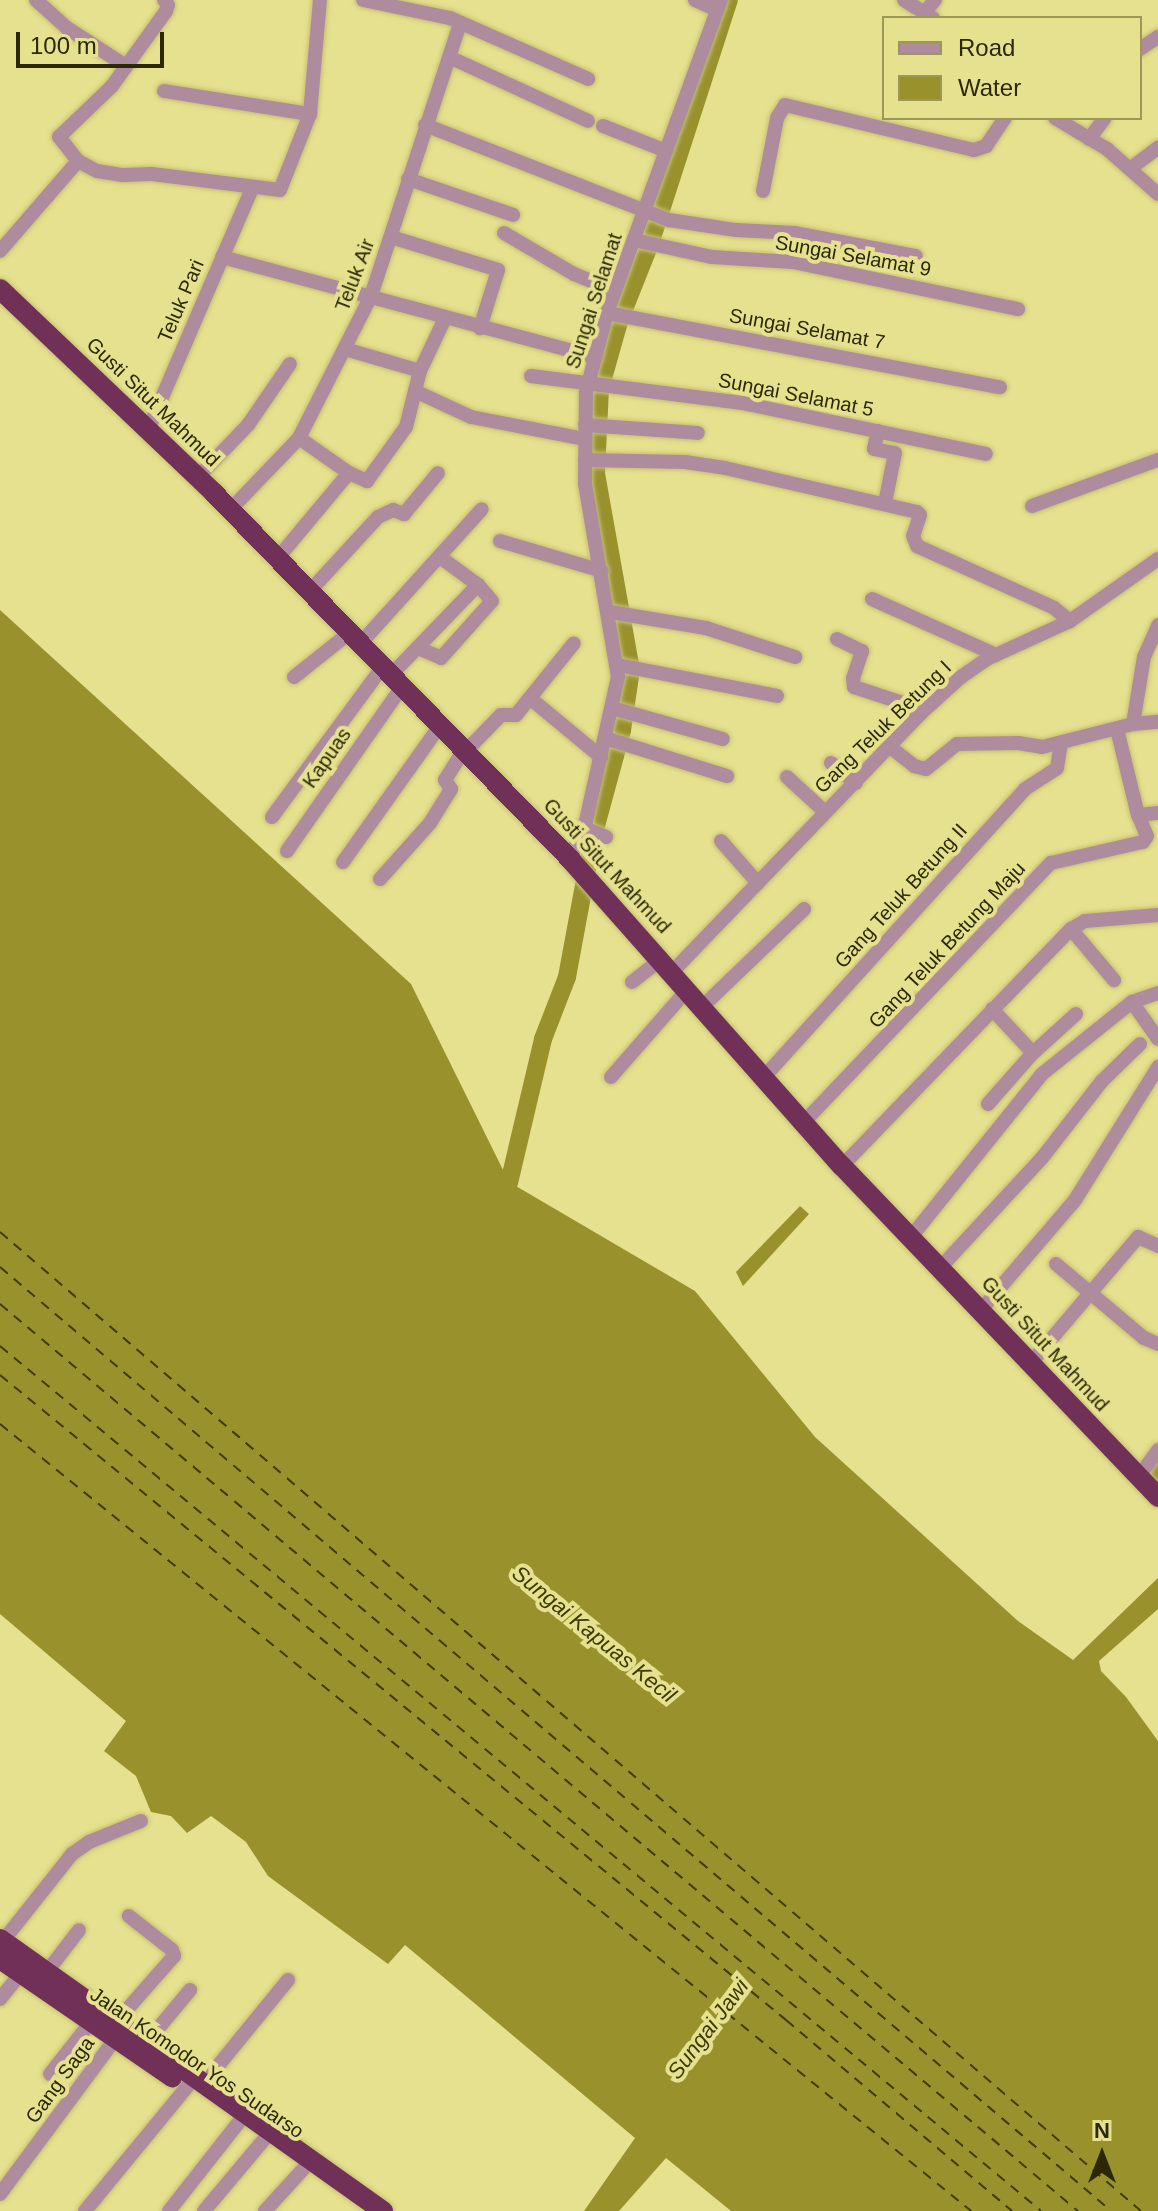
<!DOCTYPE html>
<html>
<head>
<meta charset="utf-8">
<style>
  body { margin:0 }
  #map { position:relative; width:1158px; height:2211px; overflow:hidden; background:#e6e18e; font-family:Arial,sans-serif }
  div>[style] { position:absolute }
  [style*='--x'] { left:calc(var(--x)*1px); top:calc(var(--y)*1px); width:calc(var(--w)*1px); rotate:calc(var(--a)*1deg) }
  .water>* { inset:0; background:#98912c }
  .canal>* { height:10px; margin:-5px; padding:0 5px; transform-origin:5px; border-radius:5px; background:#98912c }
  .river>* { height:18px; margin:-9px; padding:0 9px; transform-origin:9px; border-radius:9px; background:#98912c }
  .ferry>* { height:2px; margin-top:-1px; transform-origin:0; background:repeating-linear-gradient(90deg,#3e3a01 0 10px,transparent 0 18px) }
  .roads { filter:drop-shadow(0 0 2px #c4c075) drop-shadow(0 0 2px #c4c075) }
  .minor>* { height:14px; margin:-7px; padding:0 7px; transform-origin:7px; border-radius:7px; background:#ae8c9e }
  .highway>* { height:20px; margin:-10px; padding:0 10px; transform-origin:10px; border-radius:10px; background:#713057 }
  span { translate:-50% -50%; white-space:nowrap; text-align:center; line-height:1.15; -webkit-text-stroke:8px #e6e18e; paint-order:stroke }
  .street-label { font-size:20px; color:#2b2905 }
  .water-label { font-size:22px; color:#3e3a01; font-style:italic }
  .legend { position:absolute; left:882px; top:16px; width:260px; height:104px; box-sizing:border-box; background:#e6e18e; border:2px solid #9b9757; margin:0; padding:10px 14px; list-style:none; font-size:24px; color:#2b2905 }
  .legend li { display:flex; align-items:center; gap:16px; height:40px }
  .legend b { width:40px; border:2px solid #9b9757 }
  .north { position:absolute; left:1062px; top:2115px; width:80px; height:80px; -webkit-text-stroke:6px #e6e18e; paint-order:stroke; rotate:0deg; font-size:22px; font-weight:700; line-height:32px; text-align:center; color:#2b2905 }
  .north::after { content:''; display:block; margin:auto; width:28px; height:36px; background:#2b2905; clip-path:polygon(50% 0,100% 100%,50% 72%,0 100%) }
  .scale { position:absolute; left:16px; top:32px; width:148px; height:36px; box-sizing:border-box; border:4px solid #2b2905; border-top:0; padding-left:10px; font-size:24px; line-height:28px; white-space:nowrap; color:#2b2905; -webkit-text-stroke:6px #e6e18e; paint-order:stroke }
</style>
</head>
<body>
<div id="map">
  <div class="water">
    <div style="clip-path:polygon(0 610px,411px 984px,509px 1182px,695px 1291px,815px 1437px,1018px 1621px,1073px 1660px,1158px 1578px,1158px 1609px,1099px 1661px,1101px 1671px,1126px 1697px,1158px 1741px,1158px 2211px,731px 2211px,666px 2158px,619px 2211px,584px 2211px,635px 2138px,405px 1945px,388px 1964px,268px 1876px,246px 1842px,211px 1816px,187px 1833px,171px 1816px,151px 1812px,136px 1776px,104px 1751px,126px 1721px,0 1614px)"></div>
    <div style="clip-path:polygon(800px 1206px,809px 1214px,743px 1286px,736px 1272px)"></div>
  </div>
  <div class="canal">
    <div style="--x:1158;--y:1465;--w:15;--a:113"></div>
    <div style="--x:1152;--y:1479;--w:9;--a:49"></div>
  </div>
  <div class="river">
    <div style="--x:509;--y:1183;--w:148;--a:-76.7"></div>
    <div style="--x:543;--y:1039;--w:66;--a:-68.8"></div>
    <div style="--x:567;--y:977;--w:142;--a:-79.5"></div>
    <div style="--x:593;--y:837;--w:111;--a:-74.8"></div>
    <div style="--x:622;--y:730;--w:61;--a:-81.5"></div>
    <div style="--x:631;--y:670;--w:200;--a:-100.1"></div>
    <div style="--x:596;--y:473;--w:84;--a:-87.3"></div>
    <div style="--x:600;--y:389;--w:70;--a:-74.2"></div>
    <div style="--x:619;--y:322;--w:87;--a:-68.4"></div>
    <div style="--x:651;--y:241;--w:253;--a:-72.1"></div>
  </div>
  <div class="ferry">
    <div style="--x:0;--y:1232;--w:1503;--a:40.63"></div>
    <div style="--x:0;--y:1267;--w:1458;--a:40.35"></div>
    <div style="--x:0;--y:1304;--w:1409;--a:40.08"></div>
    <div style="--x:0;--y:1346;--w:1353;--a:39.72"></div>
    <div style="--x:0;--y:1375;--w:1017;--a:39.37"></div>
    <div style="--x:786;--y:2020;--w:296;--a:40.2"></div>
    <div style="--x:0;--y:1424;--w:1250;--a:39.02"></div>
  </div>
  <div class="roads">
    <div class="minor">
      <div style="--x:36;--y:0;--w:42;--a:42.1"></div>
      <div style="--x:67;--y:28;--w:70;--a:32.8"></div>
      <div style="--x:363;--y:0;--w:89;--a:11.7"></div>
      <div style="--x:450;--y:18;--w:151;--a:23.8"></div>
      <div style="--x:695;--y:0;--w:24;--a:24"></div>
      <div style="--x:904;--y:0;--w:34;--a:32"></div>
      <div style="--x:924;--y:13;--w:17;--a:-50"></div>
      <div style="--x:1140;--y:49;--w:22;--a:-34"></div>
      <div style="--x:449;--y:57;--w:153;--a:24.7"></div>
      <div style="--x:164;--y:91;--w:148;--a:9"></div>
      <div style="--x:1055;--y:118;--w:61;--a:30.8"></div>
      <div style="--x:1107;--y:149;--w:68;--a:41.4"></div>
      <div style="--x:425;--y:125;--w:262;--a:21.3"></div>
      <div style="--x:669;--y:220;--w:68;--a:8.5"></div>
      <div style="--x:736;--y:230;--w:59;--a:2.9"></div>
      <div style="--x:795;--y:233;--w:123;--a:10.8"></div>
      <div style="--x:603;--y:126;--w:68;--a:21.6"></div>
      <div style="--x:1089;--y:139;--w:26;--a:-53"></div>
      <div style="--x:78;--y:161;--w:21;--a:28"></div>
      <div style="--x:97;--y:171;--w:26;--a:9"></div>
      <div style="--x:123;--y:175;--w:29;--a:-2"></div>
      <div style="--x:152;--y:174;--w:129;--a:7.1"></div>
      <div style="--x:280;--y:190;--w:82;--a:-68.5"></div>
      <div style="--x:310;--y:114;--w:114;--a:-85"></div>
      <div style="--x:1131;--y:168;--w:34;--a:-37"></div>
      <div style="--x:408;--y:179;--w:111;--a:18.9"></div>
      <div style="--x:763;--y:191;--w:74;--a:-79.1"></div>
      <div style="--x:777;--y:118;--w:15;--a:-58"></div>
      <div style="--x:785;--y:105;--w:194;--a:13.4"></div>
      <div style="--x:974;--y:150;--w:13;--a:-18"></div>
      <div style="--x:986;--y:146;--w:34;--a:-56"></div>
      <div style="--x:504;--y:233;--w:81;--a:30.4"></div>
      <div style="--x:574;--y:274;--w:44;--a:22.5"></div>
      <div style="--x:391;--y:237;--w:112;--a:17.1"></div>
      <div style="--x:498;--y:270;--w:61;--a:107.2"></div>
      <div style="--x:634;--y:240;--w:80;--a:12.3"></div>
      <div style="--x:712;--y:257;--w:81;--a:3.5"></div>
      <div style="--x:793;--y:262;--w:230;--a:11.8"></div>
      <div style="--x:0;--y:251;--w:119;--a:-49.1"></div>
      <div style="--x:78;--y:161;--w:31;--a:-128"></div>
      <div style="--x:59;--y:137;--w:74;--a:-43.9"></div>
      <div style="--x:112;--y:86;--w:92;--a:-54.2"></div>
      <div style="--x:166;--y:11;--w:6;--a:-72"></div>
      <div style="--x:168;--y:5;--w:6;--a:-129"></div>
      <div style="--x:222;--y:257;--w:387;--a:15"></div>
      <div style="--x:607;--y:313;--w:400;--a:10.7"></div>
      <div style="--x:345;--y:349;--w:78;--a:16.3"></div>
      <div style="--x:531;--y:376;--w:213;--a:7.3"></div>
      <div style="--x:742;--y:403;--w:249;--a:11.8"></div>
      <div style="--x:415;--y:391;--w:62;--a:24.9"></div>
      <div style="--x:471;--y:417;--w:115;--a:11"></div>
      <div style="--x:585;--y:425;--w:113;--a:4"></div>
      <div style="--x:148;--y:430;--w:263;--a:-66.7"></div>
      <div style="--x:878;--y:431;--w:18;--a:103"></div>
      <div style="--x:874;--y:449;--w:21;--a:11"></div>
      <div style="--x:895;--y:453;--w:51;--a:101.3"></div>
      <div style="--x:299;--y:438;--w:61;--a:35"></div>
      <div style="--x:349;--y:473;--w:20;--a:24"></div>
      <div style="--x:367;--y:481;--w:67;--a:-54.2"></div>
      <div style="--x:406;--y:427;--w:58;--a:-76"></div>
      <div style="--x:420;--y:371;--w:59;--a:-64.7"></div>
      <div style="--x:585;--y:460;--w:100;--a:1.1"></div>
      <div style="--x:685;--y:462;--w:40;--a:8.5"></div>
      <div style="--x:725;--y:468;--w:197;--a:12.9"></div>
      <div style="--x:917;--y:512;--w:4;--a:45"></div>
      <div style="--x:920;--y:515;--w:22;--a:108"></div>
      <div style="--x:913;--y:536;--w:11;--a:68"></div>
      <div style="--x:917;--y:546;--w:150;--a:24.3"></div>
      <div style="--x:1054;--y:608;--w:21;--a:39"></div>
      <div style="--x:197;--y:478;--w:74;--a:-46.1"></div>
      <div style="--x:248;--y:425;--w:74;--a:-55.5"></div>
      <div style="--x:1032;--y:506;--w:134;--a:-20.1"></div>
      <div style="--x:230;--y:510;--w:100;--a:-46.2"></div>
      <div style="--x:299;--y:438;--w:159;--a:-63.1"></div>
      <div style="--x:371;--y:296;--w:287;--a:-71.9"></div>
      <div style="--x:500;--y:541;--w:106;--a:16.4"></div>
      <div style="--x:277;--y:559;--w:112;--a:-50.1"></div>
      <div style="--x:309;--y:592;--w:102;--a:-47.4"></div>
      <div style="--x:378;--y:517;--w:17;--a:-25"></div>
      <div style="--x:393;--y:510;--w:12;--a:20"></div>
      <div style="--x:404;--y:514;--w:53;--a:-50.3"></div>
      <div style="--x:872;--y:599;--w:136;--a:24.3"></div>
      <div style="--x:610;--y:612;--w:97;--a:9.5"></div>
      <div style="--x:706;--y:628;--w:94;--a:18"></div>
      <div style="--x:837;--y:639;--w:28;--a:26"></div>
      <div style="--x:862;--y:651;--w:28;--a:108"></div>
      <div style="--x:853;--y:678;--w:9;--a:84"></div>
      <div style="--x:854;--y:687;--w:55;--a:18.1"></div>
      <div style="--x:906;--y:704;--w:17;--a:36"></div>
      <div style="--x:359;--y:645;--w:183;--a:-47.9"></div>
      <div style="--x:418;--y:648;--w:25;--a:23"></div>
      <div style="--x:441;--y:658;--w:76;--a:-48.2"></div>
      <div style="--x:492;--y:601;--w:21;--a:-131"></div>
      <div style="--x:478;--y:585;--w:47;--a:-143.6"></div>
      <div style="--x:618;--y:665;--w:162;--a:11"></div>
      <div style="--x:390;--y:676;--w:127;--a:-46"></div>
      <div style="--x:294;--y:677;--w:69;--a:-38.5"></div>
      <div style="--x:531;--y:699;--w:91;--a:39.6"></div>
      <div style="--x:612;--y:708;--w:115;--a:15.6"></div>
      <div style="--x:1133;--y:724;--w:25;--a:-5"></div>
      <div style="--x:1117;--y:729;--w:89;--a:76.3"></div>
      <div style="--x:605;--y:738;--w:128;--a:17.3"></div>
      <div style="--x:890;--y:747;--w:31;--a:38"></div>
      <div style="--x:914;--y:766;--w:12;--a:14"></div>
      <div style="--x:926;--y:769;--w:40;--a:-39"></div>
      <div style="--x:957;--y:744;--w:61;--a:-0.9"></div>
      <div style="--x:1018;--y:743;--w:24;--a:9"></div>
      <div style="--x:1042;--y:747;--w:94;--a:-14.2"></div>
      <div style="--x:1133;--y:724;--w:68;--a:-80.7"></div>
      <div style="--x:1144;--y:657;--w:35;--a:-66"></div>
      <div style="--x:464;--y:753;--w:53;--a:-45.8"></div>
      <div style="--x:501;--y:715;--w:15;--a:0"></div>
      <div style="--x:516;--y:715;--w:92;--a:-51.1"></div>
      <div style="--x:831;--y:763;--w:32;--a:39"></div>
      <div style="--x:787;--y:777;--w:52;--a:42.6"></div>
      <div style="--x:272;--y:817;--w:185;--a:-53.6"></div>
      <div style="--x:584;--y:828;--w:24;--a:22"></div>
      <div style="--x:721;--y:841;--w:56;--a:48.6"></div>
      <div style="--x:287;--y:851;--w:199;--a:-55"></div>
      <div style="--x:570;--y:859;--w:41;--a:-67.2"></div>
      <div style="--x:586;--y:821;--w:148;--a:-77.5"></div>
      <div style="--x:618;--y:677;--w:197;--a:-99.7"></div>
      <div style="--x:585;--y:483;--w:91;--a:-89.4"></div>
      <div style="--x:586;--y:392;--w:82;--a:-75.1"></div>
      <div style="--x:607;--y:313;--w:333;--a:-70"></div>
      <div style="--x:343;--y:862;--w:166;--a:-54.6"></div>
      <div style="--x:380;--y:879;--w:75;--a:-48.2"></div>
      <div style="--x:430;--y:823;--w:40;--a:-58"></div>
      <div style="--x:451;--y:789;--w:11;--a:-124"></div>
      <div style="--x:445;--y:780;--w:34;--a:-58"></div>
      <div style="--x:1071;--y:929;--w:67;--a:49.9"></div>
      <div style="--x:673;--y:971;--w:356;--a:-46.1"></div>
      <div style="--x:920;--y:714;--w:55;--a:-42.1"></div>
      <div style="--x:961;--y:677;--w:32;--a:-35"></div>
      <div style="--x:987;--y:659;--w:91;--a:-24.6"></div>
      <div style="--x:1070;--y:621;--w:108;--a:-35.2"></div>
      <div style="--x:632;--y:982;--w:37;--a:-38"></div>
      <div style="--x:1158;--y:993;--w:28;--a:161"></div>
      <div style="--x:1132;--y:1002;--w:45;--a:54.9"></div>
      <div style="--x:703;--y:1006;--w:140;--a:-43.8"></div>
      <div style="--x:1033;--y:1053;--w:58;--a:-42.2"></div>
      <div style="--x:611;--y:1077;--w:117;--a:-48.8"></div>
      <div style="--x:764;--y:1077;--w:389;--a:-47.8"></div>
      <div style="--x:1025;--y:789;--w:38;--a:-33"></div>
      <div style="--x:1057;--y:768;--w:25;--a:-81"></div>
      <div style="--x:988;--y:1104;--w:68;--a:-48.6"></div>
      <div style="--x:1033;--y:1053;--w:60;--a:-133"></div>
      <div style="--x:804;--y:1122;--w:358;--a:-46.4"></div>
      <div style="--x:1051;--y:863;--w:94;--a:-12.9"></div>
      <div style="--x:1143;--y:842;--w:7;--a:-56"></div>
      <div style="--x:1147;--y:836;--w:23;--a:-113"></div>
      <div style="--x:1138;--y:815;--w:20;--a:-6"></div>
      <div style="--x:842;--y:1166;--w:330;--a:-46"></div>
      <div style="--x:1071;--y:929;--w:16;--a:-30"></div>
      <div style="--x:1085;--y:921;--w:73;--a:-4.7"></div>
      <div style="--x:911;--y:1237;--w:209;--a:-51.2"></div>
      <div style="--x:1042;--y:1074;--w:115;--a:-38.7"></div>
      <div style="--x:1056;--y:1264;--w:115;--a:40.1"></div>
      <div style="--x:1144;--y:1338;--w:15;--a:23"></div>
      <div style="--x:940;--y:1268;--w:150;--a:-47.2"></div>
      <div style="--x:1042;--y:1158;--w:98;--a:-52.1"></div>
      <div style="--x:1102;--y:1081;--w:53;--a:-44.2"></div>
      <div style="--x:980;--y:1311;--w:146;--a:-49.4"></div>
      <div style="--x:1075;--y:1200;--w:157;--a:-58"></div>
      <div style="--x:1030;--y:1364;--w:167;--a:-49.6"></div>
      <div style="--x:1138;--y:1237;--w:22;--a:24"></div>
      <div style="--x:1140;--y:1475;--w:31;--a:-54"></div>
      <div style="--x:3;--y:1941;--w:111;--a:-51.6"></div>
      <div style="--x:72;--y:1854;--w:21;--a:-35"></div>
      <div style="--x:89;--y:1842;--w:56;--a:-22"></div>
      <div style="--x:46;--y:1973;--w:54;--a:-52.5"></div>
      <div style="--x:0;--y:1999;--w:33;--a:-51"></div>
      <div style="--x:116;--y:2022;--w:88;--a:-48.7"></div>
      <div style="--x:174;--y:1956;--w:6;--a:-108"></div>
      <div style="--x:172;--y:1950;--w:55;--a:-141.7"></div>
      <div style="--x:146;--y:2043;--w:69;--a:-50.3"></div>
      <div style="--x:50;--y:2074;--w:66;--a:-51.7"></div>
      <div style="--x:204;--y:2083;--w:133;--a:-50.8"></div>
      <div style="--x:0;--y:2194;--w:199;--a:-53.4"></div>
      <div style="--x:85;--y:2211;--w:161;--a:-50.6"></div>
      <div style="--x:169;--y:2211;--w:120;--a:-51.8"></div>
      <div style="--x:204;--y:2211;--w:98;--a:-50"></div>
      <div style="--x:265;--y:2211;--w:61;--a:-47.7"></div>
    </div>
    <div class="highway">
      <div style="--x:0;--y:289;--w:296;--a:43.6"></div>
      <div style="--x:214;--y:493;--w:511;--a:45.79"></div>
      <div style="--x:570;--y:859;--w:410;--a:48.5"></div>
      <div style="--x:842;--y:1166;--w:458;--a:46.3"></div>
      <div style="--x:0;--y:1939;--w:470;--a:35.4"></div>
      <div style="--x:0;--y:1959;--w:209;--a:34.5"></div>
    </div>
  </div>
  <div class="street-label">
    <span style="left:853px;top:256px;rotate:10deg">Sungai Selamat 9</span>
    <span style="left:355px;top:275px;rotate:-69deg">Teluk Air</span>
    <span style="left:181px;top:301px;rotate:-67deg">Teluk Pari</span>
    <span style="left:594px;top:301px;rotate:-72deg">Sungai Selamat</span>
    <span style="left:807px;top:329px;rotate:10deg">Sungai Selamat 7</span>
    <span style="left:796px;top:395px;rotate:11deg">Sungai Selamat 5</span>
    <span style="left:153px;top:402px;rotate:44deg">Gusti Situt Mahmud</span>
    <span style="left:883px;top:727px;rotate:-44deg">Gang Teluk Betung I</span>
    <span style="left:327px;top:758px;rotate:-55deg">Kapuas</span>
    <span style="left:607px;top:866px;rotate:47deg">Gusti Situt Mahmud</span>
    <span style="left:901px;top:896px;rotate:-48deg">Gang Teluk Betung II</span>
    <span style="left:947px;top:945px;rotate:-47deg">Gang Teluk Betung Maju</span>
    <span style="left:1045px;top:1344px;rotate:47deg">Gusti Situt Mahmud</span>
    <span style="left:197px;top:2063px;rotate:34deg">Jalan Komodor Yos Sudarso</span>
    <span style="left:60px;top:2080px;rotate:-54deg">Gang Saga</span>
  </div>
  <div class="water-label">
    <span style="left:594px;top:1634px;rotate:39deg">Sungai Kapuas Kecil</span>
    <span style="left:708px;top:2029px;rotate:-53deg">Sungai Jawi</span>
  </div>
  <ul class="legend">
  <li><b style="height:10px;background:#ae8c9e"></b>Road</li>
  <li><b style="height:22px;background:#98912c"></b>Water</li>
  </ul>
  <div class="north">N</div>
  <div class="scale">100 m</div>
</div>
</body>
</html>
